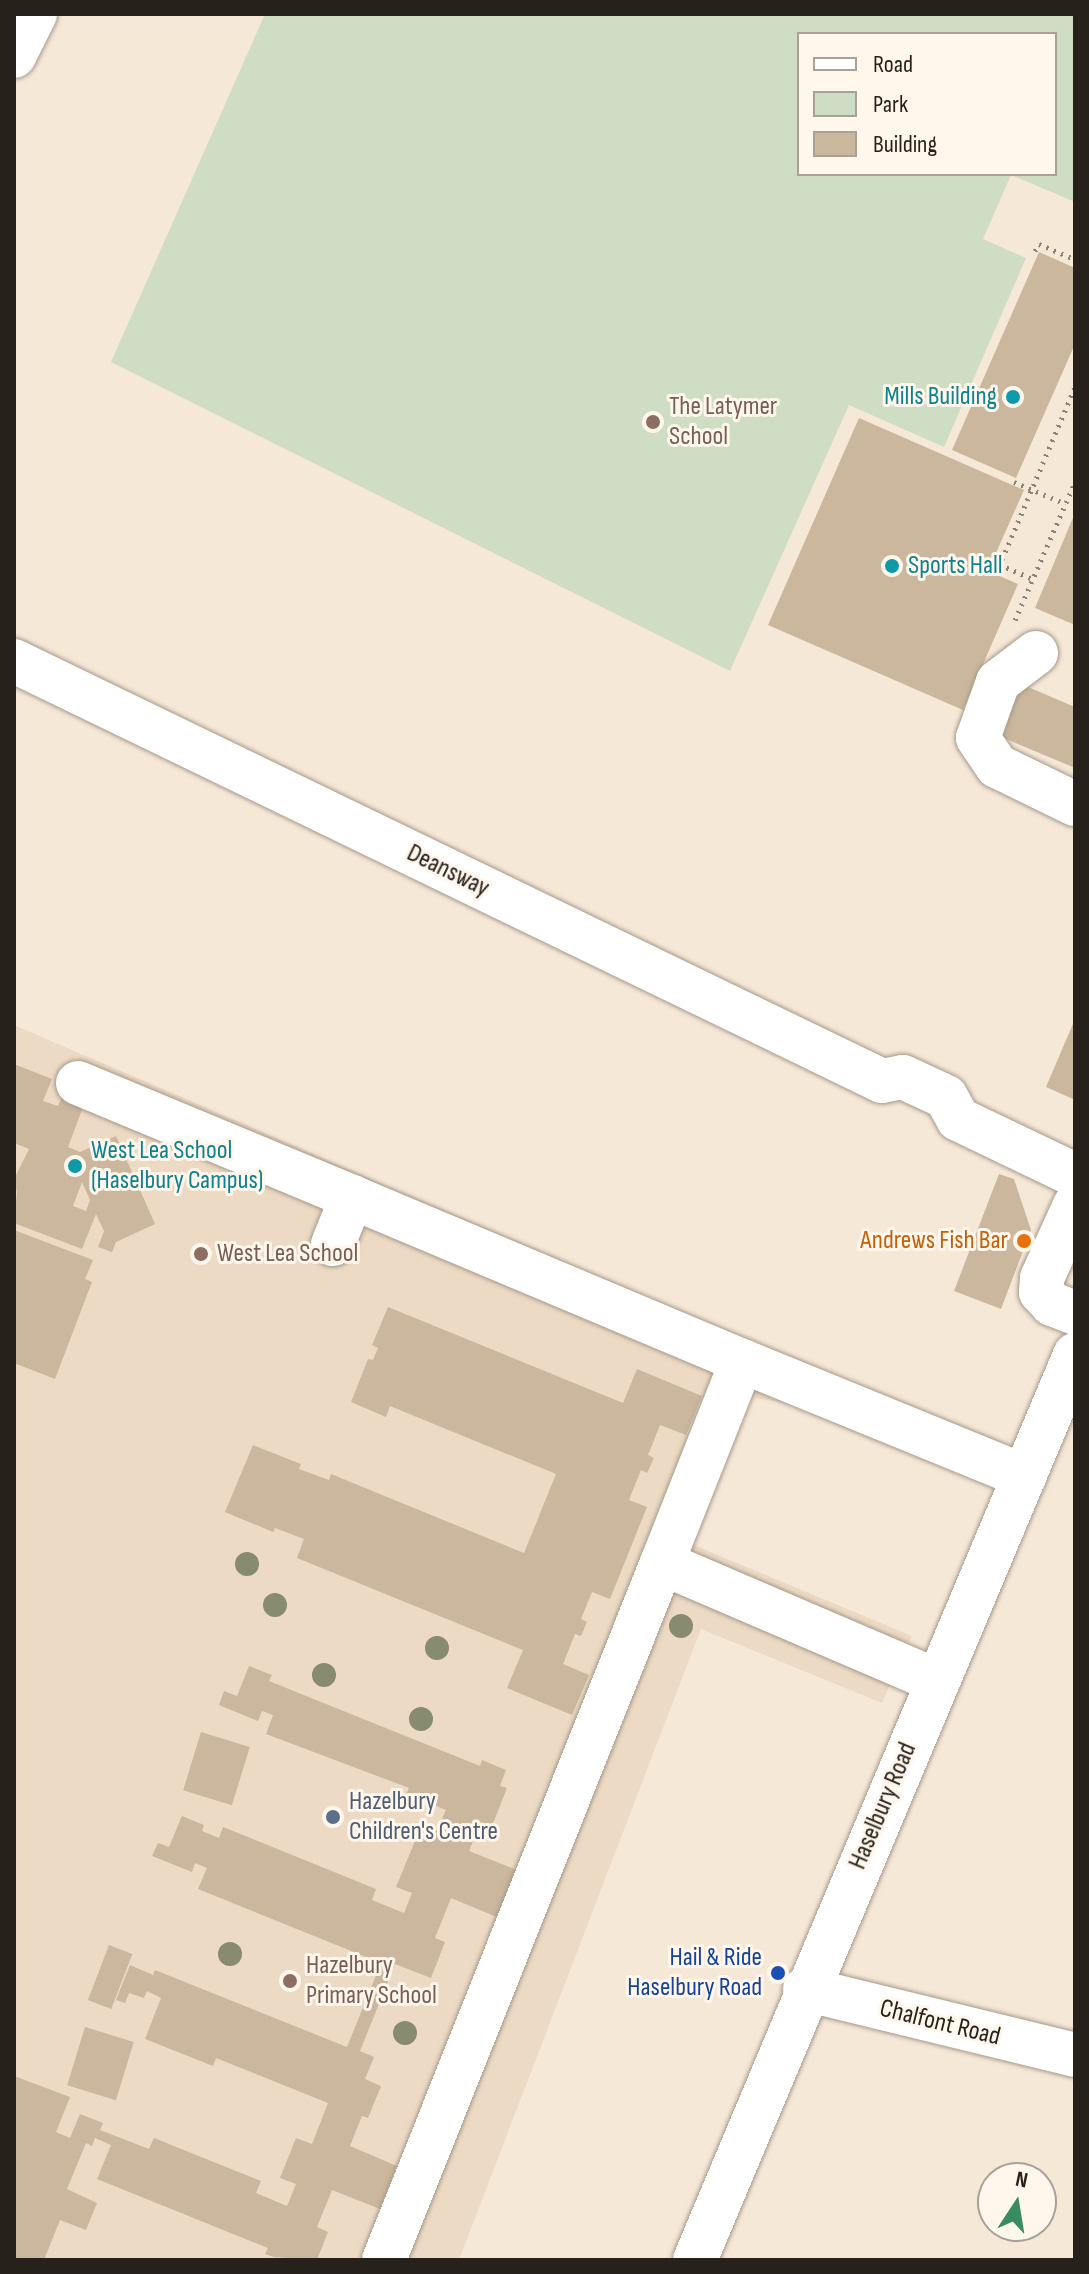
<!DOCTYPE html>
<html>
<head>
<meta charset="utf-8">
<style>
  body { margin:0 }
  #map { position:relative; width:1089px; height:2274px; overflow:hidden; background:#f6e8d7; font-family:"Sofia Sans Condensed",sans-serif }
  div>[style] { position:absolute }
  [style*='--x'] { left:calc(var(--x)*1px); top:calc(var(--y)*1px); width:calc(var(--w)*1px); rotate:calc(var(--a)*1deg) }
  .built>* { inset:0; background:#eddac4 }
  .green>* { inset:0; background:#ceddc3 }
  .building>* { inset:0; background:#cbb79d; transform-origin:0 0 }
  .path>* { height:5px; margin-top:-2.5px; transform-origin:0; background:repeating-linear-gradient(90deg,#8b8277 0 2px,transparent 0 8px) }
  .roads { filter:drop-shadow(0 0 2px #a69989) drop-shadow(0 0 2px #a69989) }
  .minor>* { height:44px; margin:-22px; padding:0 22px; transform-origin:22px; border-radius:22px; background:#fff }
  .trees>* { width:24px; height:24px; margin:-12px; border-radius:50%; background:#868c6d }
  .dots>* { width:22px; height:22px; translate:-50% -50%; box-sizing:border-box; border:4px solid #fff6ec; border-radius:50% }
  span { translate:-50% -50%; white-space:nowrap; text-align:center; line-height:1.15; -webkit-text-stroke:6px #fff6ec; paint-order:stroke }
  .culture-label { font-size:26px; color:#0d838f }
  .right { translate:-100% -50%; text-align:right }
  .left { translate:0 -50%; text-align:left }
  .education-label { font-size:26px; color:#785e54 }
  .street-label { font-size:26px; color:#26211b }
  .food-label { font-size:26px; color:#c56008 }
  .service-label { font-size:26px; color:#4e5e75 }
  .transit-label { font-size:26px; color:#164399 }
  .frame { position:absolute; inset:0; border:16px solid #26211b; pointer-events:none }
  .legend { position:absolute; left:797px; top:32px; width:260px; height:144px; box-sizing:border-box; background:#fff6ec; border:2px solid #a8a198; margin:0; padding:10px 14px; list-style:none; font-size:24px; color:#26211b }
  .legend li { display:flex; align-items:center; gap:16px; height:40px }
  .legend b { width:40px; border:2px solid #a8a198 }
  .north { position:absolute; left:977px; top:2162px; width:80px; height:80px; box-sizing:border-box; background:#fff6ec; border:2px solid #a8a198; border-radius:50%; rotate:12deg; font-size:22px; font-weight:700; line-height:32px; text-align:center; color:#26211b }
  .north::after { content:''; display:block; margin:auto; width:28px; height:36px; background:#388c5f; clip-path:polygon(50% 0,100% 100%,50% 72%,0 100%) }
</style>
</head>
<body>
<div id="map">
  <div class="built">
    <div style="clip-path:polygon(14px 1025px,967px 1435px,743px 1396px,687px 1542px,912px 1636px,882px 1703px,701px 1629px,459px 2260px,14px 2260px)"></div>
  </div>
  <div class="green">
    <div style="clip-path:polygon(evenodd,265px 14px,1075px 14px,1075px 202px,1011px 175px,983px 239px,1026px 258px,944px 447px,849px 405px,730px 671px,111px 362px,265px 14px,799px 34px,1055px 34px,1055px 174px,799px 174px,799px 34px)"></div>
  </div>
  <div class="building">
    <div style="clip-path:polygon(1039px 252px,1075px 268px,1075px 344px,1016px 478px,952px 450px)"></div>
    <div style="clip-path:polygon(859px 418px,1024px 490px,988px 571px,1018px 584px,963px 710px,768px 625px)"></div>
    <div style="clip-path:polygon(1075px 513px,1075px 625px,1035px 608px)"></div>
    <div style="clip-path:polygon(1021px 684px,1075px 707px,1075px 768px,999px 736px)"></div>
    <div style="clip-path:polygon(1075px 1019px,1075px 1100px,1046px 1087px)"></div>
    <div style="clip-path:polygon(evenodd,14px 1064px,52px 1079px,43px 1101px,58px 1106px,65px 1090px,86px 1099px,68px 1147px,80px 1152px,116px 1136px,155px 1224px,116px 1242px,112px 1252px,98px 1247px,104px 1231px,96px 1214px,82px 1249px,14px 1223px,17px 1192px,14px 1179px,29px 1149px,14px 1143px,14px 1064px,82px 1182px,90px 1200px,86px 1211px,73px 1206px,82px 1182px)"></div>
    <div style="clip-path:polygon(999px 1174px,1014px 1179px,1031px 1230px,1001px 1309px,954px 1291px)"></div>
    <div style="clip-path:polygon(14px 1230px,93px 1260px,85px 1279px,92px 1282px,55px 1379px,14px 1363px)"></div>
    <div style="clip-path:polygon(388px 1307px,623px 1403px,637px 1369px,702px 1396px,686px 1435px,660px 1425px,648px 1455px,654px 1458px,647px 1473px,641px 1470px,629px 1500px,647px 1507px,610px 1599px,592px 1592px,581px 1619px,587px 1622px,581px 1636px,575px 1634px,563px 1664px,589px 1675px,572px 1715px,507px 1688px,523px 1650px,297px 1558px,304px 1539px,275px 1528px,273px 1532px,225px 1512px,253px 1445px,301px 1464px,299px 1469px,329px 1480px,331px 1474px,524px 1553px,556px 1474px,390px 1406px,386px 1417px,351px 1402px,368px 1359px,373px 1360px,378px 1348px,372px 1345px)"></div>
    <div style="clip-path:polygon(249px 1666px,272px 1675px,269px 1681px,480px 1766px,482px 1760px,506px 1770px,500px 1786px,507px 1788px,492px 1826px,481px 1822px,469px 1851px,522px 1872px,504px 1920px,451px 1898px,435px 1938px,445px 1942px,431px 1978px,395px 1964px,360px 2051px,374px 2057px,365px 2079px,381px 2086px,368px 2118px,362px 2116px,350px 2146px,397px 2166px,380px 2209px,332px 2190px,317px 2227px,328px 2232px,317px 2260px,274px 2257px,265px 2254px,268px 2248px,97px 2179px,111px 2145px,95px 2138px,92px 2146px,86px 2143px,67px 2189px,97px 2203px,86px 2230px,60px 2220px,44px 2260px,22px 2260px,14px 2257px,14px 2076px,70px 2097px,56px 2132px,70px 2138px,80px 2114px,103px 2123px,100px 2130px,149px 2149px,154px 2138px,261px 2181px,256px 2193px,287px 2206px,296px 2184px,280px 2178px,296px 2138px,312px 2144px,328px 2103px,216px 2058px,213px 2066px,145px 2039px,161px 1998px,147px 1991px,144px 1998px,129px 1993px,125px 2003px,116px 2000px,130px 1965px,153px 1975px,155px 1970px,347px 2047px,381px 1963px,198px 1889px,207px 1868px,195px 1863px,192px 1872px,152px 1856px,158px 1843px,169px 1847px,182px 1816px,204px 1825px,202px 1831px,219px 1838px,223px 1827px,376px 1889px,372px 1900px,404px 1913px,412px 1893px,396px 1887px,422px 1824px,437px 1830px,446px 1810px,406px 1794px,409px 1788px,266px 1734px,273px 1715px,262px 1711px,258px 1721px,219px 1705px,224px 1691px,237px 1696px)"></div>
    <div style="left:201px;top:1732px;width:51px;height:61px;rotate:17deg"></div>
    <div style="left:109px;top:1945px;width:25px;height:59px;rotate:21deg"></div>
    <div style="left:85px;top:2027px;width:51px;height:61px;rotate:17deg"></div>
  </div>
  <div class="path">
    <div style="--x:1035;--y:251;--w:8;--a:-60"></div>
    <div style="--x:1039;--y:244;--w:39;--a:23"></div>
    <div style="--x:1014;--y:482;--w:56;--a:22.9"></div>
    <div style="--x:992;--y:561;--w:45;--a:23.7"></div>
    <div style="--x:996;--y:574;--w:203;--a:-67.1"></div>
    <div style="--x:1015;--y:620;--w:150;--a:-66.5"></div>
  </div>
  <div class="roads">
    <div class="minor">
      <div style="--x:14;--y:56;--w:47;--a:-63.4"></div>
      <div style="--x:1036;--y:653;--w:48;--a:142.7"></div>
      <div style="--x:998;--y:682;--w:59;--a:109.7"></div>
      <div style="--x:978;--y:738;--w:34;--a:56"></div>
      <div style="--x:997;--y:766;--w:87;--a:26"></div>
      <div style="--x:14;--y:661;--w:964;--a:25.82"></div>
      <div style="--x:882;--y:1081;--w:21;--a:-11"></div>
      <div style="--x:903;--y:1077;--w:47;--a:24.9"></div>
      <div style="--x:946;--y:1097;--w:25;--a:61"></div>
      <div style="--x:958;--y:1119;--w:130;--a:25.6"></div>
      <div style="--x:78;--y:1083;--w:297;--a:22.6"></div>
      <div style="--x:1075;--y:1205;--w:80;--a:114.3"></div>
      <div style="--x:1042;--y:1278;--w:14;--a:94"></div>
      <div style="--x:1041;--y:1292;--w:16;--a:47"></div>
      <div style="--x:1052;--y:1304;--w:25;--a:21"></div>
      <div style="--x:333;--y:1244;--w:51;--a:-68"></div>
      <div style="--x:352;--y:1197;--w:423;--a:22.8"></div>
      <div style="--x:742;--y:1361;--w:217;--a:111.6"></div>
      <div style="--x:662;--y:1563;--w:299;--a:23.2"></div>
      <div style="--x:742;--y:1361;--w:305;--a:22.2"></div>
      <div style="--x:805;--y:1989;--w:278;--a:13.7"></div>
      <div style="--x:384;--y:2260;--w:750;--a:-68.26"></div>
      <div style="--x:695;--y:2260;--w:982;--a:-67.22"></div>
    </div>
  </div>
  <div class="trees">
    <div style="left:247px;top:1564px"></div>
    <div style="left:275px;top:1605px"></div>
    <div style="left:681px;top:1626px"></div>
    <div style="left:437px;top:1648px"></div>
    <div style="left:324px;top:1675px"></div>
    <div style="left:421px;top:1719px"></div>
    <div style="left:230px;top:1954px"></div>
    <div style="left:405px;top:2033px"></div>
  </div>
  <div class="dots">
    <div style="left:1013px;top:397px;background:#0f9aa8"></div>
    <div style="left:653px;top:422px;background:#8d6e63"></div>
    <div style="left:892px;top:566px;background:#0f9aa8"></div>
    <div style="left:75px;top:1166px;background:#0f9aa8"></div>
    <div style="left:1024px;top:1241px;background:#e8710a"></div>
    <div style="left:201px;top:1254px;background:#8d6e63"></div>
    <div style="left:333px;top:1817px;background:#5c6f8a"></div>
    <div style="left:778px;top:1973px;background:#1a4fb4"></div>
    <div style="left:290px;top:1981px;background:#8d6e63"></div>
  </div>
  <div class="culture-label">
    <span class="right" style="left:997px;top:397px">Mills Building</span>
    <span class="left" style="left:908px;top:566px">Sports Hall</span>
    <span class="left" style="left:91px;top:1166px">West Lea School<br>(Haselbury Campus)</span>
  </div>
  <div class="education-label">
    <span class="left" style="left:669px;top:422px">The Latymer<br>School</span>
    <span class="left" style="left:217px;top:1254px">West Lea School</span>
    <span class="left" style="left:306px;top:1981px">Hazelbury<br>Primary School</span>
  </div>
  <div class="street-label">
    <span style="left:448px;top:871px;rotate:26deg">Deansway</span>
    <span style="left:883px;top:1806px;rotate:-67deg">Haselbury Road</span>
    <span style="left:940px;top:2023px;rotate:14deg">Chalfont Road</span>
  </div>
  <div class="food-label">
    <span class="right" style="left:1008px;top:1241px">Andrews Fish Bar</span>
  </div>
  <div class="service-label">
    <span class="left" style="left:349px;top:1817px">Hazelbury<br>Children's Centre</span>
  </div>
  <div class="transit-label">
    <span class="right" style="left:762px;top:1973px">Hail &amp; Ride<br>Haselbury Road</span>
  </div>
  <div class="frame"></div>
  <ul class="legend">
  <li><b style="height:10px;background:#fff"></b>Road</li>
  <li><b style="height:22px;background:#ceddc3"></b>Park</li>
  <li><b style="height:22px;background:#cbb79d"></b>Building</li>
  </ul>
  <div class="north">N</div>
</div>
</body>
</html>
